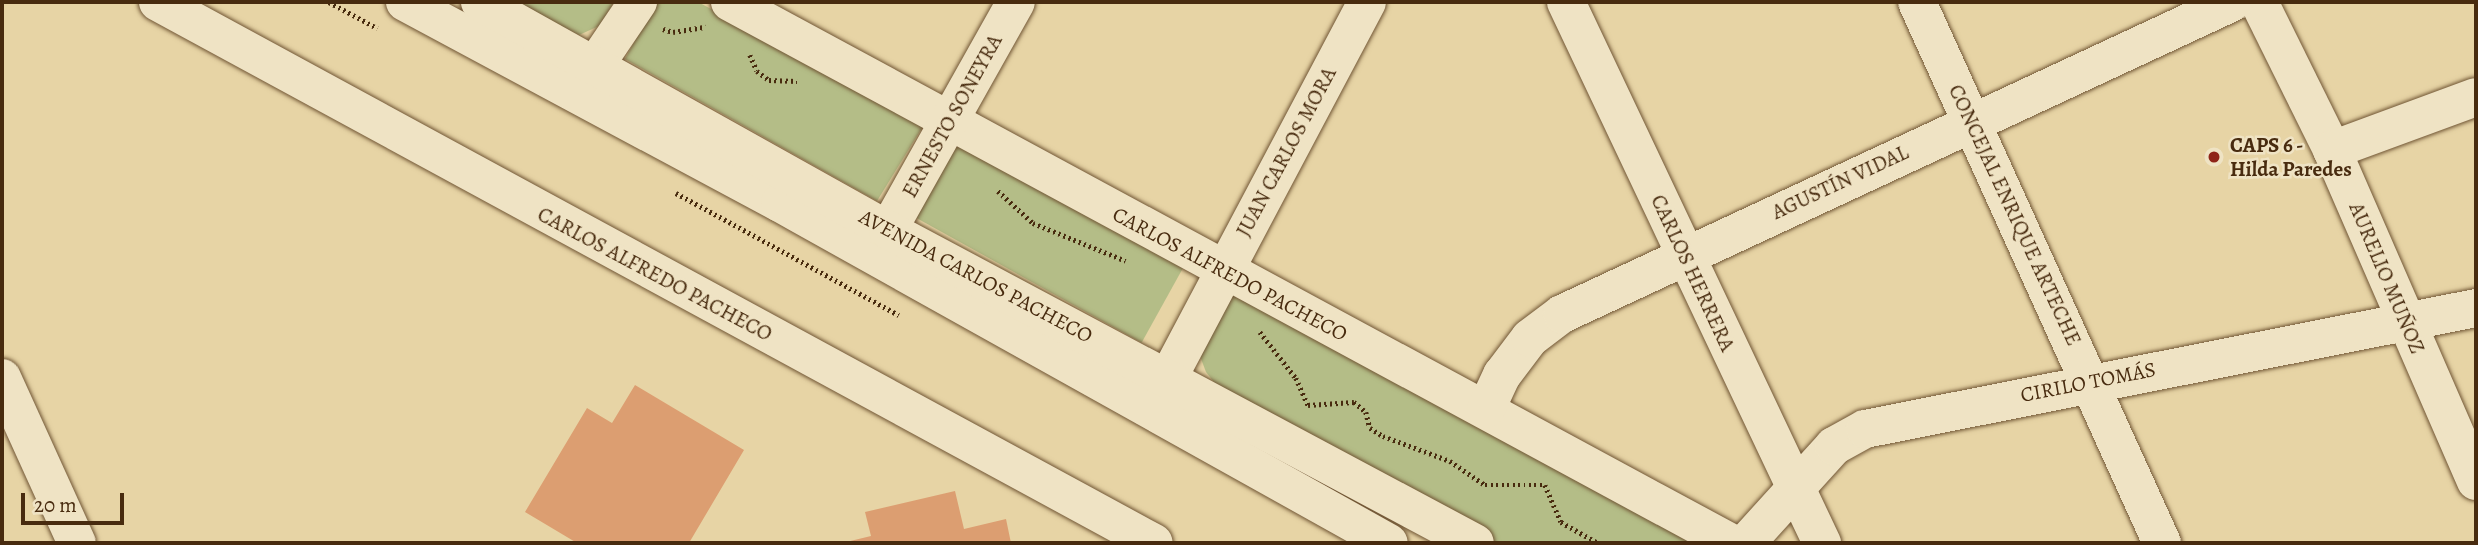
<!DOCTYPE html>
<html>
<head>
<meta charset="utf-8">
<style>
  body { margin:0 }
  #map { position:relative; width:2478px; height:545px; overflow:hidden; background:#e7d4a5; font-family:Alegreya,serif }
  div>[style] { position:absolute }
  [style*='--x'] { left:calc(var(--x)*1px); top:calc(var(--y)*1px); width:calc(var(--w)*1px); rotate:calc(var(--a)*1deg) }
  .green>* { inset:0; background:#b4bd87; transform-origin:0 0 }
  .building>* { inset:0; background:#dc9e71 }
  .path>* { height:4.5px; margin-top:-2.25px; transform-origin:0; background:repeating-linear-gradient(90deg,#482b0f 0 2px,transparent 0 5.5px) }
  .roads { filter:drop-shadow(0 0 2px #705534) drop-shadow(0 0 2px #705534) }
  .minor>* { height:38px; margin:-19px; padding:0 19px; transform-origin:19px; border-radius:19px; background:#efe3c4 }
  .secondary>* { height:38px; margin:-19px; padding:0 19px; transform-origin:19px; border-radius:19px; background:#efe3c4 }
  .dots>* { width:19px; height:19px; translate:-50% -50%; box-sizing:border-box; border:4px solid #efe3c4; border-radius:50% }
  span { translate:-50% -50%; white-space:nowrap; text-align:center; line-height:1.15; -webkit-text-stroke:5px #efe3c4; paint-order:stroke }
  .street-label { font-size:21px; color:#482b0f }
  .poi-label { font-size:21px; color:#482b0f; font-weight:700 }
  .left { translate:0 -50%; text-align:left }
  .frame { position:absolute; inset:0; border:4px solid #482b0f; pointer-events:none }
  .scale { position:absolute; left:21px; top:493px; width:103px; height:32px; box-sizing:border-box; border:4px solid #482b0f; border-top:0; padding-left:9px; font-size:21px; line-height:24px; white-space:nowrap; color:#482b0f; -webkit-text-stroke:5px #efe3c4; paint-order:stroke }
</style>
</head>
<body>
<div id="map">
  <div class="green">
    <div style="clip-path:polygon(509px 2px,614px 2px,599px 26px,579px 35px)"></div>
    <div style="clip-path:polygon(656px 2px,698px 2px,925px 123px,877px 201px,625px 59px)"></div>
    <div style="left:955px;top:141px;width:261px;height:86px;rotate:29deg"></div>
    <div style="clip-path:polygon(1231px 294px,1704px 543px,1498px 543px,1221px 391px,1206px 372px,1197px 348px)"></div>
  </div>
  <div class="building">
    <div style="clip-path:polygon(635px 385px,744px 450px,689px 543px,577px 543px,525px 512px,587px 408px,612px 423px)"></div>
    <div style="clip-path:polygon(955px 491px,964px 529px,1006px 519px,1011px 543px,842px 543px,871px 536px,865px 512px)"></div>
  </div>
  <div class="path">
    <div style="--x:329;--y:2;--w:55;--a:28.4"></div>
    <div style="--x:663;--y:29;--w:10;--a:17"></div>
    <div style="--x:673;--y:32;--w:33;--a:-9"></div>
    <div style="--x:750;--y:55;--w:17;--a:66"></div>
    <div style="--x:757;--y:71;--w:15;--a:37"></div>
    <div style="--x:769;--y:80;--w:28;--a:2"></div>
    <div style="--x:998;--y:191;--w:47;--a:42.4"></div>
    <div style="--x:1033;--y:223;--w:100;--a:22.2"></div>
    <div style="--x:676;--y:193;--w:254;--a:28.7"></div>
    <div style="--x:1260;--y:332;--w:58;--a:52"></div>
    <div style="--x:1296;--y:378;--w:30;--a:66"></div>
    <div style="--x:1308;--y:405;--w:46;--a:-3.7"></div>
    <div style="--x:1354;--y:402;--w:16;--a:40"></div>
    <div style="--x:1366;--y:412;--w:16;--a:76"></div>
    <div style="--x:1370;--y:428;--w:15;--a:32"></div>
    <div style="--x:1383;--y:436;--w:72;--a:20.5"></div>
    <div style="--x:1450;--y:461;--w:42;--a:34.4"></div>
    <div style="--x:1485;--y:485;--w:60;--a:0"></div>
    <div style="--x:1545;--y:485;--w:40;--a:66.6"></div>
    <div style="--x:1561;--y:522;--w:43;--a:29.6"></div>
  </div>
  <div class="roads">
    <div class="minor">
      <div style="--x:158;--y:2;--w:1133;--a:28.51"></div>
      <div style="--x:730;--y:2;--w:1138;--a:28.39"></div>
      <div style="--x:1566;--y:2;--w:599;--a:64.68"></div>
      <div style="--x:1917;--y:2;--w:594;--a:65.64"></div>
      <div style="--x:2259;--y:2;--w:165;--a:63.7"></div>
      <div style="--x:2332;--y:150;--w:361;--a:66.5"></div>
      <div style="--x:596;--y:64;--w:75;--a:-55.9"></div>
      <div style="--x:2332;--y:150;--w:153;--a:-20.2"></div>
      <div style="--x:888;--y:230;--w:261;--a:-60.7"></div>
      <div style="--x:2;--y:378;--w:181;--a:65.6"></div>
      <div style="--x:1168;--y:378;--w:425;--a:-62.1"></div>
      <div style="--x:1486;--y:409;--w:38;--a:-65"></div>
      <div style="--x:1502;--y:375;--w:46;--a:-52.9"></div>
      <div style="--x:1530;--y:338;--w:40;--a:-37"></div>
      <div style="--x:1562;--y:314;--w:740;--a:-24.94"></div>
      <div style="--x:1746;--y:543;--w:131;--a:-47.8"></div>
      <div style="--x:1834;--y:446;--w:35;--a:-29"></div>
      <div style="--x:1865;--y:429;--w:623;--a:-11.2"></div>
    </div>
    <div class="secondary">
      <div style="--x:405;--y:2;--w:425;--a:28.2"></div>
      <div style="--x:780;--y:203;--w:697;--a:29.17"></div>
      <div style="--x:480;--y:2;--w:467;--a:29.2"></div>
      <div style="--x:888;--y:230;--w:665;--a:28.07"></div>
    </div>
  </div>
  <div class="dots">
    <div style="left:2214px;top:157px;background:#8f2418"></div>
  </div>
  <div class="street-label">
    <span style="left:952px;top:116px;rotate:-61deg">ERNESTO SONEYRA</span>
    <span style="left:1286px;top:152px;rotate:-62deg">JUAN CARLOS MORA</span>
    <span style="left:1840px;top:182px;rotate:-25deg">AGUSTÍN VIDAL</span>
    <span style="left:2015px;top:215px;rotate:65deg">CONCEJAL ENRIQUE ARTECHE</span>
    <span style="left:1693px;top:273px;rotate:65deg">CARLOS HERRERA</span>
    <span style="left:655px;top:274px;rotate:28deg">CARLOS ALFREDO PACHECO</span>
    <span style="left:1230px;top:274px;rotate:28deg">CARLOS ALFREDO PACHECO</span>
    <span style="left:976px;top:276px;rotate:28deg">AVENIDA CARLOS PACHECO</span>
    <span style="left:2387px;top:278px;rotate:67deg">AURELIO MUÑOZ</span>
    <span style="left:2088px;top:382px;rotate:-11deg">CIRILO TOMÁS</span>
  </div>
  <div class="poi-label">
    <span class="left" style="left:2230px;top:157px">CAPS 6 -<br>Hilda Paredes</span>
  </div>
  <div class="frame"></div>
  <div class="scale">20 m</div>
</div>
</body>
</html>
